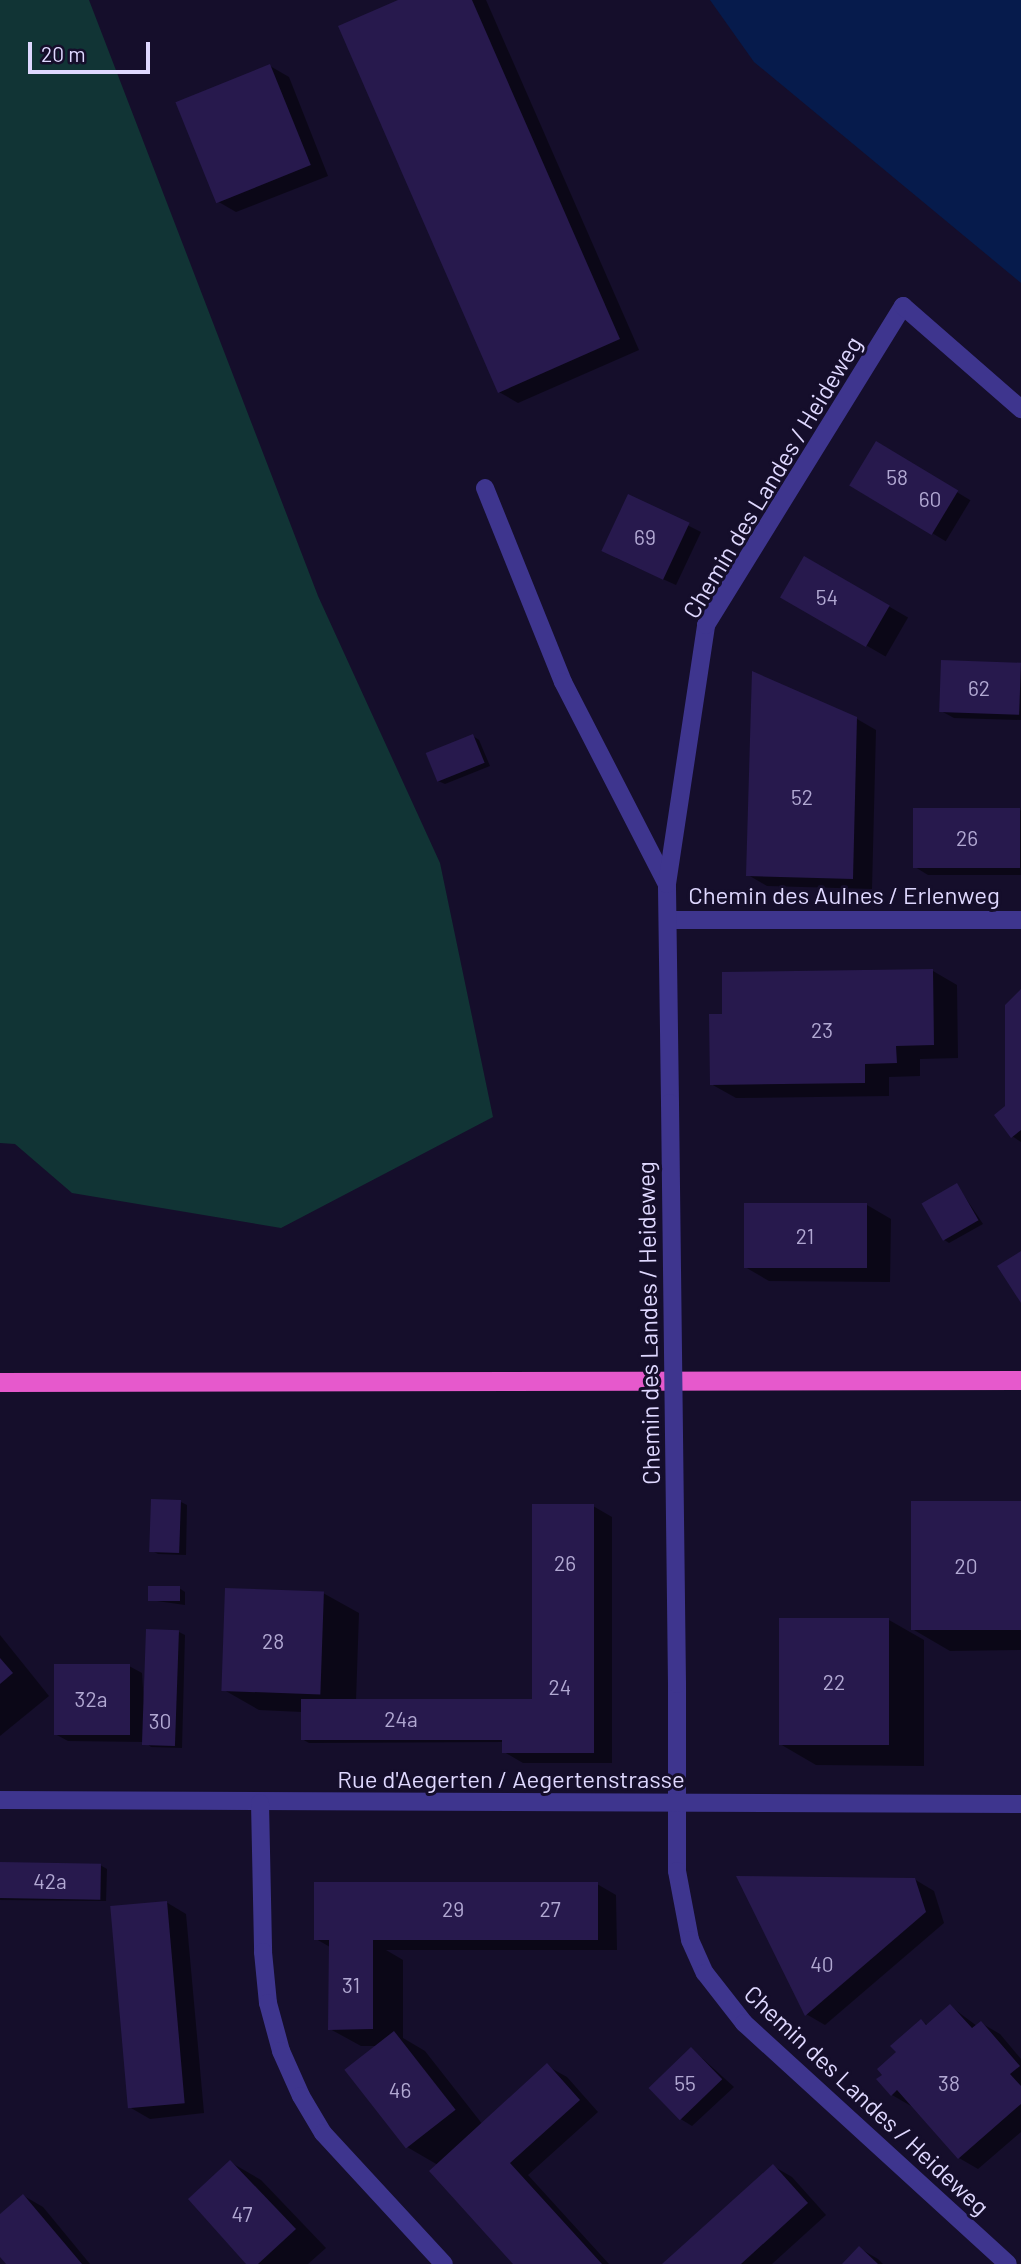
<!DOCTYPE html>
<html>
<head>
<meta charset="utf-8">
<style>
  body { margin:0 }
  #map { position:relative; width:1021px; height:2264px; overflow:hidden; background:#150e2b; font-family:Barlow,sans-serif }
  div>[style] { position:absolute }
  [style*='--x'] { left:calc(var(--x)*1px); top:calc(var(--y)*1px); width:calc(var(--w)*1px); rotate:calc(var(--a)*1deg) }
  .green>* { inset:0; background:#113435 }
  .water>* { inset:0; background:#061b4c }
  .shadow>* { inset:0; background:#0007; transform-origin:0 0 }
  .building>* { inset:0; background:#27194d; transform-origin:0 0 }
  .service>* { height:18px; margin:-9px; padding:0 9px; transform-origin:9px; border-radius:9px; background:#3e358e }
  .minor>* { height:18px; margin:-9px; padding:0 9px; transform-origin:9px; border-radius:9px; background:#3e358e }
  .trunk>* { height:19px; margin:-9.5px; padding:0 9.5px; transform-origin:9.5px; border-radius:9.5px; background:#e659cc }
  .minor-bridge>* { height:18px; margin:-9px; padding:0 9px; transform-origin:9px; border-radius:9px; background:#3e358e }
  span { translate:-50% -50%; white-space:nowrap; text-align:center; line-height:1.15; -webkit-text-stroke:6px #150e2b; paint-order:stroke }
  .number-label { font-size:21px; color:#b1a8d2 }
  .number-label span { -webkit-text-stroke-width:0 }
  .street-label { font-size:24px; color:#dfd8ff }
  .scale { position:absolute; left:28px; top:42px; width:122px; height:32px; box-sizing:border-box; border:4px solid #dfd8ff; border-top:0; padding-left:9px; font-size:21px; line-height:24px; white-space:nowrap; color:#dfd8ff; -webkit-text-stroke:5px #150e2b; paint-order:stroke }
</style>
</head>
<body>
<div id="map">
  <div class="green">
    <div style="clip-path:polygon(0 0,89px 0,318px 596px,440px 863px,493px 1117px,281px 1228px,72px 1193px,15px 1144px,0 1143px)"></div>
  </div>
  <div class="water">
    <div style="clip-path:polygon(710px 0,1021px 0,1021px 283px,754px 62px)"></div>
  </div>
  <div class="shadow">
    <div style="clip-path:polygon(402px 0,486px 0,639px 350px,518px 403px,499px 392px)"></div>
    <div style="clip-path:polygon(270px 66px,289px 77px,328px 176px,236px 212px,217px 201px)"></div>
    <div style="left:877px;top:444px;width:109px;height:48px;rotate:31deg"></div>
    <div style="clip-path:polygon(629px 496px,701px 532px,676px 585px,616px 558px)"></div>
    <div style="left:805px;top:558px;width:119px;height:45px;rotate:30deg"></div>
    <div style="clip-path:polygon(1021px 664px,1021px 720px,954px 718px,941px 711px)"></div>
    <div style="clip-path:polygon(857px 719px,876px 730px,872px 889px,767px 886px,748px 875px)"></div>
    <div style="clip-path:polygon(473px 736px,479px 740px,490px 766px,445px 784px,438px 781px)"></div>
    <div style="clip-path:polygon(1021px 810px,1021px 875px,928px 875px,915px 867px)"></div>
    <div style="clip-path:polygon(933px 971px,957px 985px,958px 1058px,920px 1059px,920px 1076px,889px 1077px,889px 1096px,736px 1098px,711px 1084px,724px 1015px)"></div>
    <div style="clip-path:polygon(1021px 992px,1021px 1142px,1012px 1136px,1007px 1107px)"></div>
    <div style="clip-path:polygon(957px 1185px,983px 1224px,949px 1243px,943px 1239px)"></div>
    <div style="clip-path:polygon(867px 1205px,891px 1219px,890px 1282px,769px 1281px,745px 1267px)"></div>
    <div style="clip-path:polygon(181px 1502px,187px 1505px,186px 1555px,158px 1554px,152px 1551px)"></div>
    <div style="clip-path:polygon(1021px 1502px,1021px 1650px,950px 1651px,914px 1630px)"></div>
    <div style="clip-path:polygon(593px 1506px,612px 1517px,612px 1763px,523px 1763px,504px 1752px,504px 1742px,309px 1743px,302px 1739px,302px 1712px,259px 1710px,224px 1690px,323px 1593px,359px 1613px,356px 1701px,534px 1701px)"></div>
    <div style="clip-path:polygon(179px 1588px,185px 1592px,185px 1605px,150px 1600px)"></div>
    <div style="clip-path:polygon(889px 1620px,924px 1640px,924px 1766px,816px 1765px,780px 1744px)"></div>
    <div style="clip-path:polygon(179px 1632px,185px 1635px,182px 1748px,151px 1747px,145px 1742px,68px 1741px,55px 1734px,129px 1666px,142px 1673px,145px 1719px)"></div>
    <div style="clip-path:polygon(0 1635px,49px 1696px,0 1736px)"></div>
    <div style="clip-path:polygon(0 1864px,100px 1865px,107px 1869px,106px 1901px,0 1900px)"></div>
    <div style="clip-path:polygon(914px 1879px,934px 1891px,944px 1923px,825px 2025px,806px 2014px)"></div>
    <div style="clip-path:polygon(597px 1884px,616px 1895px,617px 1950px,386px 1950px,403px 1960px,403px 2038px,425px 2051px,483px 2125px,547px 2066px,567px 2077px,598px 2112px,528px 2175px,609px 2264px,515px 2264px,438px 2165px,407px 2147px,378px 2046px,361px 2046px,330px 2029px,330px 1947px,316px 1939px)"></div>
    <div style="clip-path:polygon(166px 1902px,186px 1914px,204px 2113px,150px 2119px,131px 2108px)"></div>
    <div style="clip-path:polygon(950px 2006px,977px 2026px,981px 2023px,1000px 2034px,1021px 2059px,1021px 2132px,978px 2169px,959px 2158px,911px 2106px,892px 2095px,898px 2053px,921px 2021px,928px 2025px)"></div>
    <div style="clip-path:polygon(692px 2049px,734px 2087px,692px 2126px,679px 2118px)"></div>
    <div style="clip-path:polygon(230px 2162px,261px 2180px,326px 2248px,308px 2264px,249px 2264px)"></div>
    <div style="clip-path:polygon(773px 2166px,792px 2177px,826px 2215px,772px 2264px,665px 2264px)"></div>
    <div style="clip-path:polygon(24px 2196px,43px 2207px,90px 2264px,8px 2264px,0 2254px,0 2216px)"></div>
    <div style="clip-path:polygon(859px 2248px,878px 2259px,883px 2264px,844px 2264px)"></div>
  </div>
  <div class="building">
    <div style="clip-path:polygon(398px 0,472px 0,620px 339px,498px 393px,338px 26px)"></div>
    <div style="left:270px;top:64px;width:109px;height:102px;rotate:68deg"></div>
    <div style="left:876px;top:441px;width:96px;height:52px;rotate:31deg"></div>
    <div style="left:628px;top:494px;width:68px;height:63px;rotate:25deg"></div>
    <div style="left:804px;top:556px;width:99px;height:48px;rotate:30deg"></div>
    <div style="left:941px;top:660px;width:80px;height:52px;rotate:2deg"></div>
    <div style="clip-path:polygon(752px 671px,857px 717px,853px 879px,746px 876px)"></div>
    <div style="left:473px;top:734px;width:31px;height:51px;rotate:68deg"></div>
    <div style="left:913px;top:808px;width:107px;height:60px"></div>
    <div style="clip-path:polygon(933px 969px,934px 1045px,896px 1046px,897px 1063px,865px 1064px,865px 1083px,710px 1085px,709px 1014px,722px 1014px,722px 972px)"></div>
    <div style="clip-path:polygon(1021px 989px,1021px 1130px,1011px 1138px,994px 1115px,1005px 1106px,1005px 1005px)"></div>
    <div style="left:957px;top:1183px;width:43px;height:41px;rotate:60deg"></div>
    <div style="left:744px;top:1203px;width:123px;height:65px"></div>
    <div style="clip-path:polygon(1021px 1251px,1021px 1303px,997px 1266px)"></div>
    <div style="left:151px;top:1499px;width:30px;height:53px;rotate:2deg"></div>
    <div style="left:1021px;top:1501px;width:129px;height:110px;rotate:90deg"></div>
    <div style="clip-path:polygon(532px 1504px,594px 1504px,594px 1753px,502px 1753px,502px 1740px,301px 1740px,301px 1699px,532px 1699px)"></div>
    <div style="left:148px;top:1586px;width:32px;height:15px"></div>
    <div style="left:225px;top:1588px;width:99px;height:103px;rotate:2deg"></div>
    <div style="left:779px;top:1618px;width:110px;height:127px"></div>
    <div style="left:146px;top:1629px;width:33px;height:116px;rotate:2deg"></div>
    <div style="clip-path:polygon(0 1658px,13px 1673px,0 1684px)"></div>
    <div style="left:54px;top:1664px;width:76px;height:71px"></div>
    <div style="left:0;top:1862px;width:101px;height:36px;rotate:1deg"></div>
    <div style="clip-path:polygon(736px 1876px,915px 1878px,926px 1912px,805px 2016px)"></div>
    <div style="clip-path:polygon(314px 1882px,598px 1882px,598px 1940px,373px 1940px,373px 2029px,328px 2030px,329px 1940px,314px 1940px)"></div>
    <div style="left:167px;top:1901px;width:203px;height:57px;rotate:85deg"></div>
    <div style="clip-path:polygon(950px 2004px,972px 2028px,981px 2021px,1020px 2066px,1010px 2074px,1021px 2086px,1021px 2104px,958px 2159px,897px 2090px,891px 2096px,876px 2079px,882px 2075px,877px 2069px,896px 2052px,890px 2046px,921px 2019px,926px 2025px)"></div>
    <div style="left:394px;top:2031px;width:100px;height:63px;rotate:52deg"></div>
    <div style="left:691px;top:2047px;width:45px;height:59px;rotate:46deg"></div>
    <div style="clip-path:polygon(547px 2063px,580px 2100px,510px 2163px,602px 2264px,513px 2264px,429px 2171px)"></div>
    <div style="clip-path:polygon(230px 2160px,296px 2229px,258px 2264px,246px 2264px,188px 2199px)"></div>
    <div style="clip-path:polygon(773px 2164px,808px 2203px,741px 2264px,662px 2264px)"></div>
    <div style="clip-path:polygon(23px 2194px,82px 2264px,6px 2264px,0 2257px,0 2214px)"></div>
    <div style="clip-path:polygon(859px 2246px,878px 2264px,842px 2264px)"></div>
  </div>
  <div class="service">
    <div style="--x:485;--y:488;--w:209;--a:68.1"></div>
    <div style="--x:563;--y:682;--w:227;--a:62.8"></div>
  </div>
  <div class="minor">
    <div style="--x:668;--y:920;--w:353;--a:0"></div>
    <div style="--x:670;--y:1103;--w:219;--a:-90.8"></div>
    <div style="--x:667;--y:884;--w:262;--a:-81.4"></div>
    <div style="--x:706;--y:625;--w:375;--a:-58.3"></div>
    <div style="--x:903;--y:306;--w:157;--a:41.1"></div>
    <div style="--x:677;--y:1684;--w:187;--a:90"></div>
    <div style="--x:677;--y:1871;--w:70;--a:79.3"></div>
    <div style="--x:690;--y:1940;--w:36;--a:66"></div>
    <div style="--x:705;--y:1973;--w:63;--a:52"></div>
    <div style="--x:744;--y:2023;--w:357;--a:42.4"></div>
    <div style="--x:0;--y:1800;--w:1021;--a:0.22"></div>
    <div style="--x:260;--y:1803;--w:149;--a:88.8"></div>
    <div style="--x:263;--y:1952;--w:51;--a:84.4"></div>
    <div style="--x:268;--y:2003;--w:50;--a:74.8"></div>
    <div style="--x:281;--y:2051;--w:49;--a:66"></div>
    <div style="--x:301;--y:2096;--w:43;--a:59.3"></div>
    <div style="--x:323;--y:2133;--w:178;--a:47.3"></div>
  </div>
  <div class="trunk">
    <div style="--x:0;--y:1382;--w:1021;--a:-0.11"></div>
  </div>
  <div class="minor-bridge">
    <div style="--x:670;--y:1103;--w:581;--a:89.31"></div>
  </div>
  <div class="number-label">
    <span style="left:897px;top:477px">58</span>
    <span style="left:930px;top:499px">60</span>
    <span style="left:645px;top:537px">69</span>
    <span style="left:827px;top:597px">54</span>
    <span style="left:979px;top:688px">62</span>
    <span style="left:802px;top:797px">52</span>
    <span style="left:967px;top:838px">26</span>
    <span style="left:822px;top:1030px">23</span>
    <span style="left:805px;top:1236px">21</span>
    <span style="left:565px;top:1563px">26</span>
    <span style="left:966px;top:1566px">20</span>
    <span style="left:273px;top:1641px">28</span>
    <span style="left:834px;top:1682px">22</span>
    <span style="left:560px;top:1687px">24</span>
    <span style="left:91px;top:1699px">32a</span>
    <span style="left:401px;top:1719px">24a</span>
    <span style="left:160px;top:1721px">30</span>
    <span style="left:50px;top:1881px">42a</span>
    <span style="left:453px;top:1909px">29</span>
    <span style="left:550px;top:1909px">27</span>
    <span style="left:822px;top:1964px">40</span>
    <span style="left:351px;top:1985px">31</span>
    <span style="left:685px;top:2083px">55</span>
    <span style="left:949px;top:2083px">38</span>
    <span style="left:400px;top:2090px">46</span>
    <span style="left:242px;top:2214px">47</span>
  </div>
  <div class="street-label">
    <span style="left:772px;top:477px;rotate:-59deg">Chemin des Landes / Heideweg</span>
    <span style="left:844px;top:895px">Chemin des Aulnes / Erlenweg</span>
    <span style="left:648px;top:1323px;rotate:-91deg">Chemin des Landes / Heideweg</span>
    <span style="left:511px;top:1779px">Rue d'Aegerten / Aegertenstrasse</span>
    <span style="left:867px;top:2100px;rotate:43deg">Chemin des Landes / Heideweg</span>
  </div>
  <div class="scale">20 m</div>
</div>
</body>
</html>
